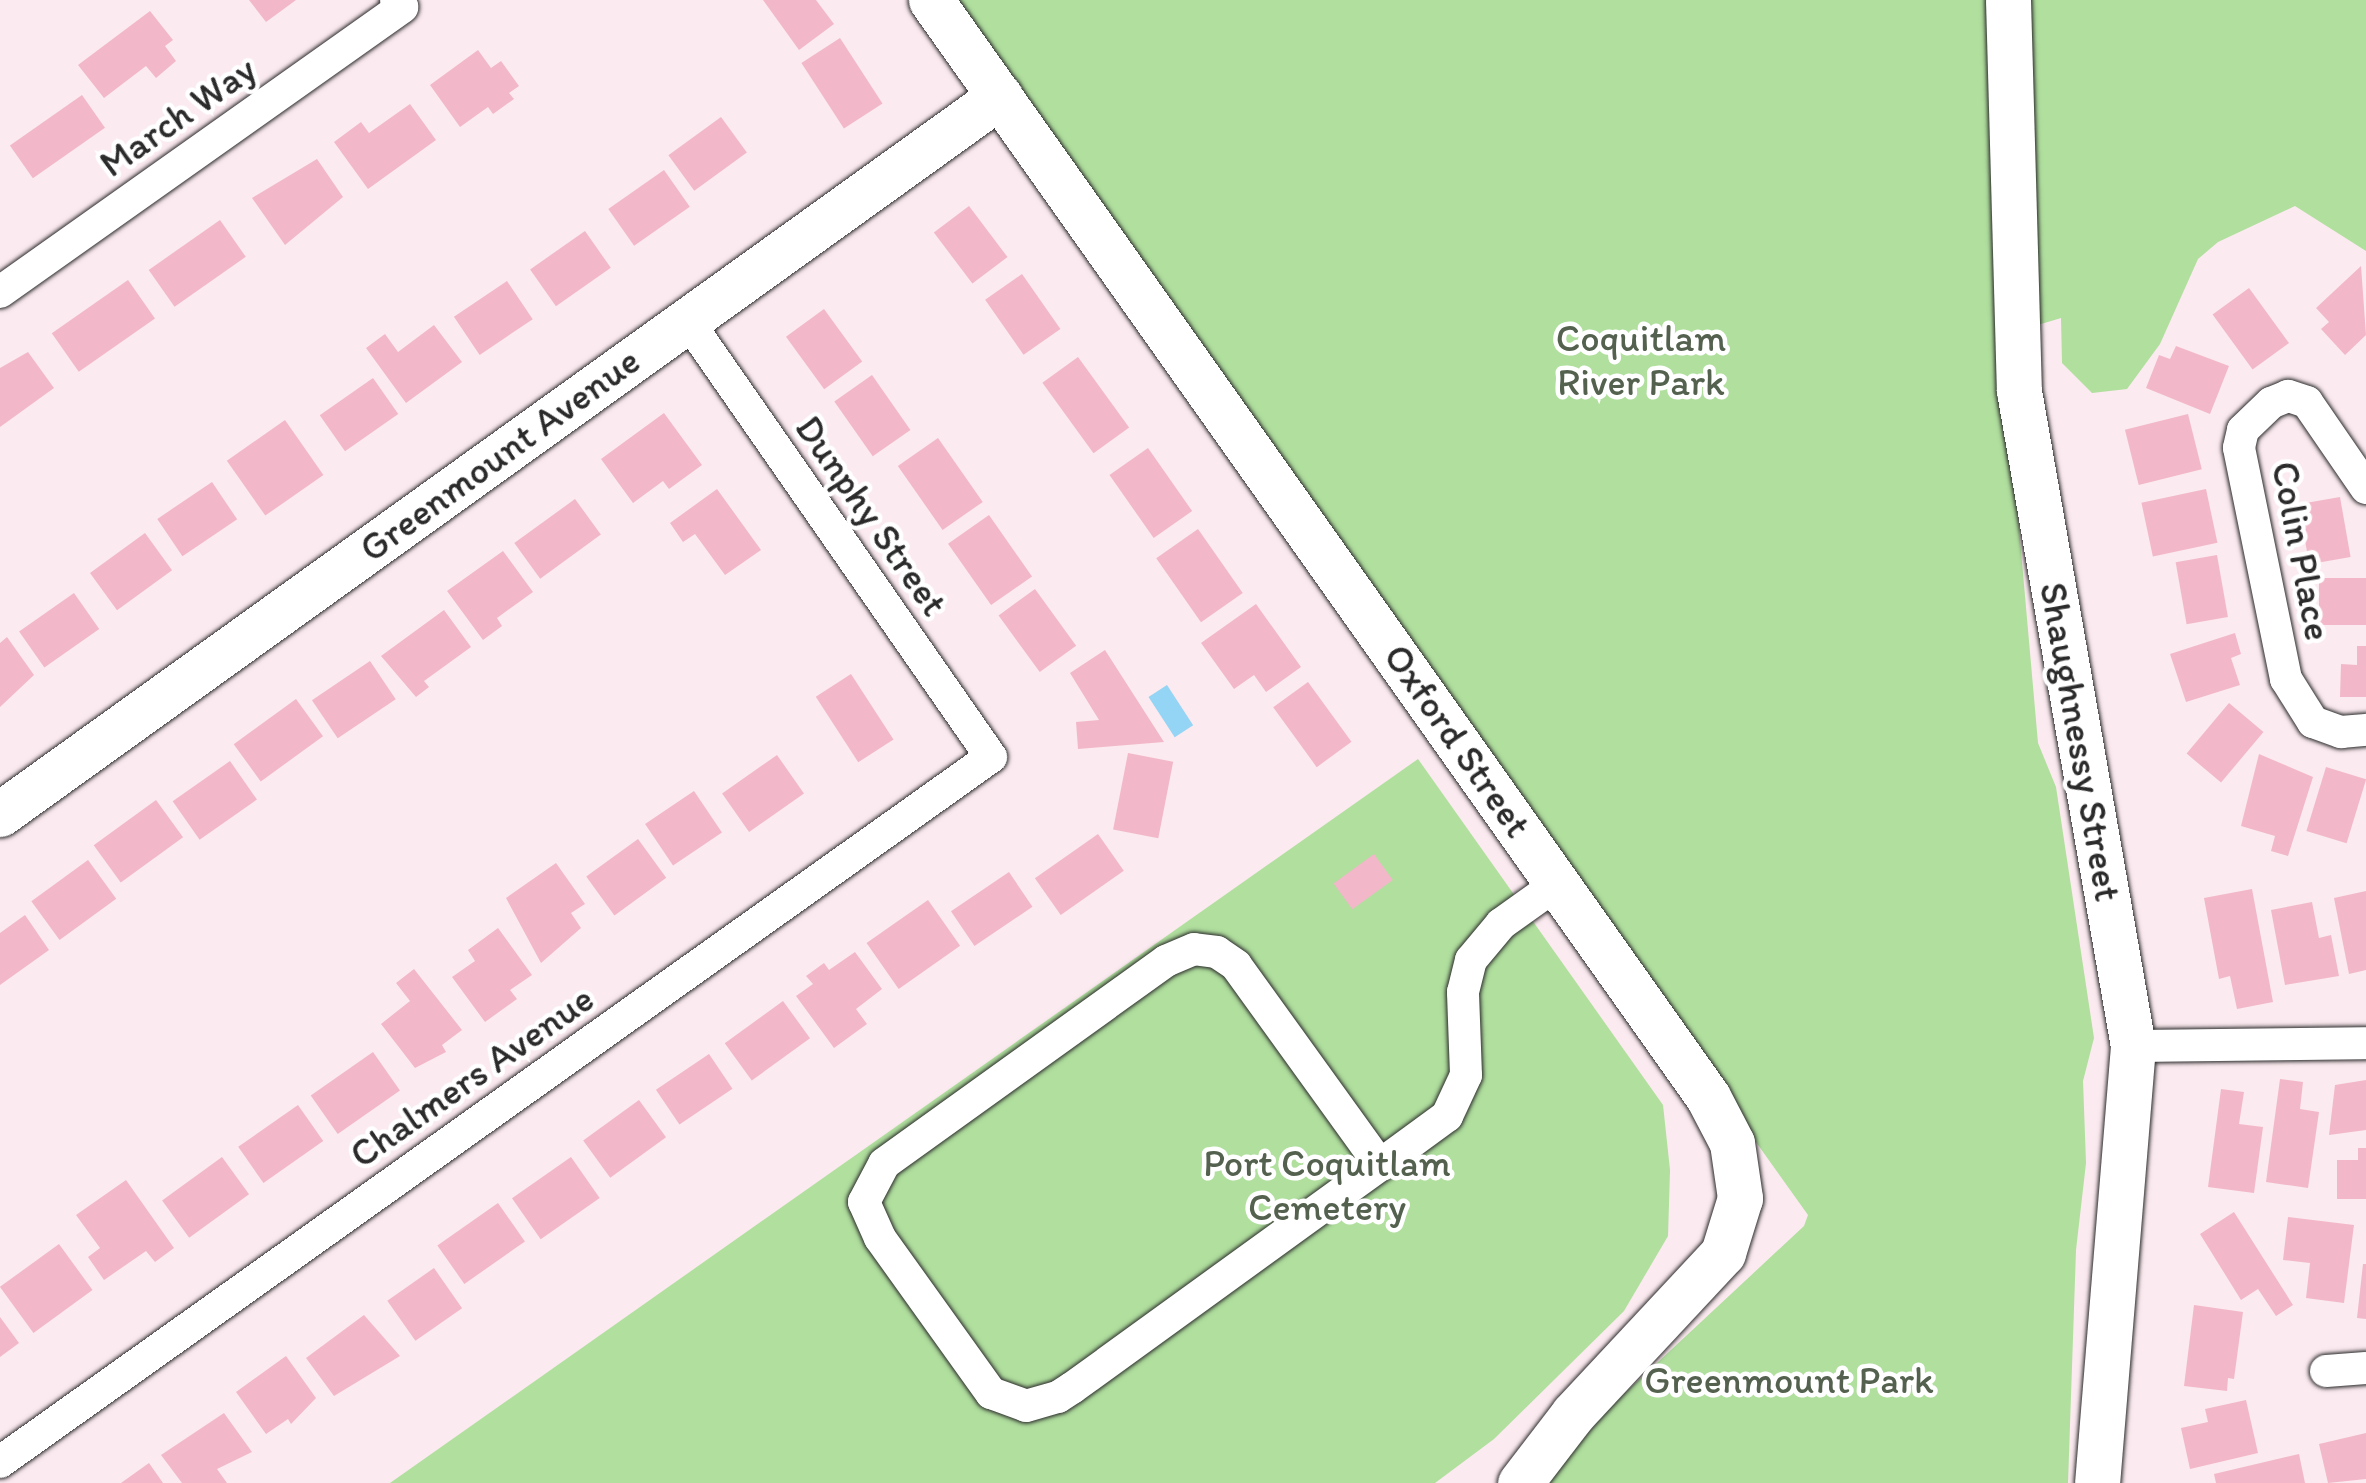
<!DOCTYPE html>
<html>
<head>
<meta charset="utf-8">
<style>
  body { margin:0 }
  #map { position:relative; width:2366px; height:1483px; overflow:hidden; background:#fbeaef; font-family:Itim,sans-serif }
  div>[style] { position:absolute }
  [style*='--x'] { left:calc(var(--x)*1px); top:calc(var(--y)*1px); width:calc(var(--w)*1px); rotate:calc(var(--a)*1deg) }
  .green>* { inset:0; background:#b0df9e }
  .water>* { inset:0; background:#94d4f5; transform-origin:0 0 }
  .building>* { inset:0; background:#f2b8c9; transform-origin:0 0 }
  .roads { filter:drop-shadow(0 0 2px #2b2b2b) drop-shadow(0 0 2px #2b2b2b) }
  .street>* { height:32px; margin:-16px; padding:0 16px; transform-origin:16px; border-radius:16px; background:#fff }
  .secondary>* { height:45px; margin:-22.5px; padding:0 22.5px; transform-origin:22.5px; border-radius:22.5px; background:#fff }
  span { translate:-50% -50%; white-space:nowrap; text-align:center; line-height:1.15; -webkit-text-stroke:9px #fff; paint-order:stroke }
  .street-label { font-size:38px; color:#2b2b2b }
  .park-label { font-size:38px; color:#53614e }
</style>
</head>
<body>
<div id="map">
  <div class="green">
    <div style="clip-path:polygon(942px 0,2366px 0,2366px 251px,2295px 206px,2218px 242px,2198px 259px,2160px 344px,2127px 389px,2092px 393px,2062px 363px,2061px 318px,2002px 336px,2038px 743px,2056px 787px,2094px 1038px,2083px 1081px,2086px 1163px,2076px 1250px,2068px 1483px,1545px 1483px,1613px 1404px,1804px 1226px,1808px 1215px)"></div>
    <div style="clip-path:polygon(1418px 759px,1663px 1105px,1670px 1170px,1668px 1236px,1624px 1311px,1494px 1439px,1435px 1483px,390px 1483px)"></div>
  </div>
  <div class="water">
    <div style="left:1167px;top:685px;width:48px;height:22px;rotate:57deg"></div>
  </div>
  <div class="building">
    <div style="clip-path:polygon(249px 0,296px 0,266px 22px)"></div>
    <div style="clip-path:polygon(763px 0,816px 0,834px 24px,799px 50px)"></div>
    <div style="clip-path:polygon(150px 11px,173px 40px,165px 46px,176px 61px,156px 78px,146px 66px,104px 98px,78px 65px)"></div>
    <div style="left:840px;top:38px;width:78px;height:46px;rotate:57deg"></div>
    <div style="clip-path:polygon(478px 50px,491px 68px,501px 61px,519px 86px,509px 93px,514px 99px,493px 114px,488px 107px,460px 127px,430px 85px)"></div>
    <div style="left:82px;top:95px;width:40px;height:88px;rotate:55deg"></div>
    <div style="clip-path:polygon(410px 104px,436px 140px,368px 189px,334px 142px,361px 122px,369px 133px)"></div>
    <div style="left:721px;top:117px;width:44px;height:65px;rotate:54deg"></div>
    <div style="clip-path:polygon(317px 159px,343px 197px,285px 245px,252px 198px)"></div>
    <div style="left:664px;top:170px;width:45px;height:68px;rotate:55deg"></div>
    <div style="left:969px;top:206px;width:64px;height:44px;rotate:53deg"></div>
    <div style="left:220px;top:220px;width:45px;height:87px;rotate:55deg"></div>
    <div style="left:585px;top:231px;width:45px;height:67px;rotate:55deg"></div>
    <div style="clip-path:polygon(2361px 266px,2366px 335px,2345px 355px,2321px 329px,2329px 322px,2316px 308px)"></div>
    <div style="left:1022px;top:274px;width:67px;height:45px;rotate:55deg"></div>
    <div style="left:128px;top:280px;width:47px;height:93px;rotate:55deg"></div>
    <div style="left:507px;top:281px;width:46px;height:64px;rotate:56deg"></div>
    <div style="left:2249px;top:288px;width:68px;height:45px;rotate:54deg"></div>
    <div style="left:824px;top:309px;width:65px;height:47px;rotate:54deg"></div>
    <div style="clip-path:polygon(434px 325px,462px 362px,406px 403px,366px 348px,385px 334px,398px 352px)"></div>
    <div style="clip-path:polygon(2176px 346px,2229px 366px,2210px 414px,2146px 388px,2159px 355px,2170px 359px)"></div>
    <div style="clip-path:polygon(28px 352px,54px 388px,0 427px,0 368px)"></div>
    <div style="left:1078px;top:357px;width:87px;height:44px;rotate:54deg"></div>
    <div style="left:872px;top:375px;width:67px;height:46px;rotate:55deg"></div>
    <div style="left:373px;top:378px;width:44px;height:65px;rotate:55deg"></div>
    <div style="clip-path:polygon(664px 413px,702px 465px,669px 489px,663px 481px,633px 503px,601px 459px)"></div>
    <div style="left:2188px;top:414px;width:57px;height:65px;rotate:76deg"></div>
    <div style="left:285px;top:420px;width:67px;height:71px;rotate:55deg"></div>
    <div style="left:938px;top:438px;width:78px;height:49px;rotate:55deg"></div>
    <div style="left:1148px;top:448px;width:77px;height:47px;rotate:55deg"></div>
    <div style="left:212px;top:482px;width:45px;height:66px;rotate:56deg"></div>
    <div style="clip-path:polygon(717px 489px,761px 550px,725px 575px,695px 534px,683px 542px,670px 523px)"></div>
    <div style="left:2206px;top:489px;width:55px;height:66px;rotate:78deg"></div>
    <div style="left:2340px;top:497px;width:61px;height:42px;rotate:80deg"></div>
    <div style="left:575px;top:499px;width:44px;height:75px;rotate:54deg"></div>
    <div style="left:989px;top:515px;width:75px;height:50px;rotate:55deg"></div>
    <div style="left:1198px;top:529px;width:78px;height:51px;rotate:55deg"></div>
    <div style="left:145px;top:533px;width:46px;height:68px;rotate:54deg"></div>
    <div style="clip-path:polygon(503px 551px,533px 592px,497px 618px,502px 626px,483px 640px,447px 591px)"></div>
    <div style="left:2217px;top:555px;width:63px;height:42px;rotate:80deg"></div>
    <div style="left:2319px;top:578px;width:47px;height:47px"></div>
    <div style="left:1035px;top:589px;width:70px;height:45px;rotate:54deg"></div>
    <div style="left:74px;top:593px;width:44px;height:67px;rotate:55deg"></div>
    <div style="clip-path:polygon(1256px 604px,1301px 667px,1266px 692px,1254px 675px,1234px 689px,1201px 643px)"></div>
    <div style="clip-path:polygon(444px 610px,471px 647px,424px 681px,429px 687px,416px 697px,381px 656px)"></div>
    <div style="clip-path:polygon(2235px 633px,2241px 654px,2231px 658px,2240px 685px,2186px 702px,2170px 654px)"></div>
    <div style="clip-path:polygon(7px 637px,34px 675px,0 707px,0 643px)"></div>
    <div style="clip-path:polygon(2357px 646px,2366px 646px,2366px 697px,2340px 697px,2341px 664px,2357px 665px)"></div>
    <div style="clip-path:polygon(1105px 650px,1164px 742px,1078px 749px,1076px 722px,1099px 720px,1070px 673px)"></div>
    <div style="left:370px;top:661px;width:46px;height:70px;rotate:56deg"></div>
    <div style="left:851px;top:674px;width:78px;height:42px;rotate:57deg"></div>
    <div style="left:1308px;top:682px;width:74px;height:43px;rotate:54deg"></div>
    <div style="left:296px;top:699px;width:46px;height:77px;rotate:54deg"></div>
    <div style="left:2229px;top:703px;width:45px;height:66px;rotate:40deg"></div>
    <div style="left:1128px;top:753px;width:46px;height:78px;rotate:11deg"></div>
    <div style="clip-path:polygon(2259px 754px,2313px 777px,2288px 856px,2271px 851px,2275px 836px,2241px 826px)"></div>
    <div style="left:777px;top:755px;width:47px;height:67px;rotate:55deg"></div>
    <div style="left:230px;top:761px;width:47px;height:70px;rotate:55deg"></div>
    <div style="left:2326px;top:767px;width:42px;height:67px;rotate:17deg"></div>
    <div style="left:694px;top:791px;width:50px;height:59px;rotate:56deg"></div>
    <div style="left:156px;top:800px;width:46px;height:77px;rotate:54deg"></div>
    <div style="left:1098px;top:834px;width:45px;height:77px;rotate:55deg"></div>
    <div style="left:638px;top:839px;width:48px;height:64px;rotate:54deg"></div>
    <div style="left:1374px;top:854px;width:32px;height:50px;rotate:54deg"></div>
    <div style="left:88px;top:860px;width:48px;height:70px;rotate:54deg"></div>
    <div style="clip-path:polygon(556px 863px,585px 904px,571px 913px,581px 928px,541px 963px,506px 898px)"></div>
    <div style="left:1009px;top:872px;width:42px;height:70px;rotate:56deg"></div>
    <div style="clip-path:polygon(2252px 889px,2273px 1002px,2237px 1009px,2230px 976px,2219px 979px,2204px 898px)"></div>
    <div style="clip-path:polygon(2366px 891px,2366px 970px,2349px 974px,2334px 898px)"></div>
    <div style="left:928px;top:900px;width:56px;height:75px;rotate:55deg"></div>
    <div style="clip-path:polygon(2312px 902px,2319px 938px,2331px 935px,2339px 976px,2285px 985px,2271px 910px)"></div>
    <div style="clip-path:polygon(25px 915px,49px 950px,0 985px,0 933px)"></div>
    <div style="clip-path:polygon(498px 928px,532px 975px,510px 990px,517px 999px,485px 1022px,452px 977px,475px 961px,468px 950px)"></div>
    <div style="clip-path:polygon(855px 952px,882px 989px,856px 1009px,867px 1024px,834px 1048px,796px 996px,813px 984px,806px 976px,824px 963px,829px 970px)"></div>
    <div style="clip-path:polygon(414px 969px,462px 1030px,442px 1045px,446px 1052px,415px 1068px,381px 1024px,410px 1001px,396px 983px)"></div>
    <div style="left:783px;top:1001px;width:46px;height:72px;rotate:54deg"></div>
    <div style="left:373px;top:1052px;width:47px;height:76px;rotate:55deg"></div>
    <div style="left:709px;top:1054px;width:42px;height:64px;rotate:56deg"></div>
    <div style="clip-path:polygon(2280px 1079px,2303px 1082px,2300px 1109px,2319px 1112px,2308px 1188px,2266px 1182px)"></div>
    <div style="clip-path:polygon(2366px 1080px,2366px 1130px,2329px 1135px,2335px 1085px)"></div>
    <div style="clip-path:polygon(2221px 1089px,2244px 1092px,2239px 1124px,2263px 1127px,2254px 1193px,2208px 1187px)"></div>
    <div style="left:639px;top:1100px;width:46px;height:69px;rotate:54deg"></div>
    <div style="left:298px;top:1105px;width:44px;height:73px;rotate:55deg"></div>
    <div style="clip-path:polygon(2358px 1148px,2366px 1148px,2366px 1199px,2337px 1199px,2337px 1160px,2358px 1160px)"></div>
    <div style="left:222px;top:1157px;width:46px;height:74px;rotate:54deg"></div>
    <div style="left:571px;top:1157px;width:50px;height:72px;rotate:55deg"></div>
    <div style="clip-path:polygon(126px 1180px,174px 1248px,155px 1262px,146px 1251px,104px 1280px,88px 1257px,100px 1248px,76px 1215px)"></div>
    <div style="left:498px;top:1203px;width:47px;height:74px;rotate:55deg"></div>
    <div style="clip-path:polygon(2234px 1212px,2293px 1305px,2276px 1316px,2258px 1289px,2241px 1300px,2200px 1234px)"></div>
    <div style="clip-path:polygon(2288px 1217px,2354px 1225px,2344px 1303px,2306px 1298px,2310px 1263px,2283px 1260px)"></div>
    <div style="left:59px;top:1244px;width:57px;height:73px;rotate:54deg"></div>
    <div style="clip-path:polygon(2363px 1264px,2366px 1264px,2366px 1319px,2357px 1318px)"></div>
    <div style="left:434px;top:1268px;width:49px;height:57px;rotate:55deg"></div>
    <div style="clip-path:polygon(2194px 1305px,2243px 1312px,2234px 1379px,2228px 1378px,2227px 1391px,2184px 1386px)"></div>
    <div style="clip-path:polygon(364px 1315px,400px 1356px,334px 1396px,306px 1358px)"></div>
    <div style="clip-path:polygon(0 1317px,19px 1343px,0 1357px)"></div>
    <div style="clip-path:polygon(286px 1356px,316px 1398px,291px 1424px,288px 1419px,266px 1434px,236px 1392px)"></div>
    <div style="clip-path:polygon(2246px 1400px,2258px 1453px,2190px 1469px,2181px 1428px,2208px 1422px,2205px 1409px)"></div>
    <div style="clip-path:polygon(224px 1413px,252px 1452px,217px 1469px,227px 1483px,182px 1483px,161px 1455px)"></div>
    <div style="clip-path:polygon(2366px 1433px,2366px 1479px,2328px 1483px,2319px 1444px)"></div>
    <div style="clip-path:polygon(2299px 1454px,2305px 1483px,2216px 1483px,2214px 1474px)"></div>
    <div style="clip-path:polygon(149px 1463px,163px 1483px,121px 1483px)"></div>
  </div>
  <div class="roads">
    <div class="street">
      <div style="--x:0;--y:292;--w:493;--a:-35.3"></div>
      <div style="--x:402;--y:7;--w:9;--a:-131"></div>
      <div style="--x:2366;--y:488;--w:104;--a:-124.5"></div>
      <div style="--x:2307;--y:402;--w:20;--a:-162"></div>
      <div style="--x:2288;--y:396;--w:18;--a:158"></div>
      <div style="--x:2271;--y:403;--w:39;--a:136"></div>
      <div style="--x:2243;--y:430;--w:18;--a:103"></div>
      <div style="--x:2239;--y:448;--w:236;--a:78.5"></div>
      <div style="--x:2286;--y:679;--w:51;--a:57.9"></div>
      <div style="--x:2313;--y:722;--w:30;--a:20"></div>
      <div style="--x:2341;--y:732;--w:25;--a:-5"></div>
      <div style="--x:2133;--y:1046;--w:233;--a:-0.7"></div>
      <div style="--x:1380;--y:1165;--w:246;--a:-125.8"></div>
      <div style="--x:1236;--y:965;--w:23;--a:-146"></div>
      <div style="--x:1217;--y:952;--w:23;--a:-173"></div>
      <div style="--x:1194;--y:949;--w:30;--a:157"></div>
      <div style="--x:1166;--y:961;--w:347;--a:144.3"></div>
      <div style="--x:884;--y:1164;--w:43;--a:117.8"></div>
      <div style="--x:864;--y:1202;--w:39;--a:66"></div>
      <div style="--x:880;--y:1238;--w:191;--a:54.4"></div>
      <div style="--x:991;--y:1393;--w:37;--a:20"></div>
      <div style="--x:1026;--y:1406;--w:33;--a:-16"></div>
      <div style="--x:1058;--y:1397;--w:17;--a:-33"></div>
      <div style="--x:1072;--y:1388;--w:380;--a:-35.9"></div>
      <div style="--x:1380;--y:1165;--w:83;--a:-36.2"></div>
      <div style="--x:1447;--y:1116;--w:45;--a:-65.1"></div>
      <div style="--x:1466;--y:1075;--w:83;--a:-92.1"></div>
      <div style="--x:1463;--y:992;--w:33;--a:-76"></div>
      <div style="--x:1471;--y:960;--w:47;--a:-50.2"></div>
      <div style="--x:1501;--y:924;--w:69;--a:-35.5"></div>
      <div style="--x:2326;--y:1371;--w:40;--a:-4.3"></div>
      <div style="--x:0;--y:1462;--w:1216;--a:-35.43"></div>
      <div style="--x:991;--y:757;--w:532;--a:-124.82"></div>
    </div>
    <div class="secondary">
      <div style="--x:931;--y:0;--w:1344;--a:54.69"></div>
      <div style="--x:1708;--y:1097;--w:52;--a:62.4"></div>
      <div style="--x:1732;--y:1143;--w:56;--a:81.7"></div>
      <div style="--x:1740;--y:1198;--w:58;--a:107.2"></div>
      <div style="--x:1723;--y:1253;--w:220;--a:133"></div>
      <div style="--x:1573;--y:1414;--w:87;--a:127.5"></div>
      <div style="--x:2008;--y:0;--w:391;--a:88.4"></div>
      <div style="--x:2019;--y:391;--w:665;--a:80.13"></div>
      <div style="--x:2133;--y:1046;--w:438;--a:94.7"></div>
      <div style="--x:0;--y:814;--w:1231;--a:-35.68"></div>
    </div>
  </div>
  <div class="street-label">
    <span style="left:178px;top:117px;rotate:-35deg">March Way</span>
    <span style="left:500px;top:455px;rotate:-36deg">Greenmount Avenue</span>
    <span style="left:871px;top:516px;rotate:55deg">Dunphy Street</span>
    <span style="left:2301px;top:551px;rotate:79deg">Colin Place</span>
    <span style="left:1457px;top:741px;rotate:55deg">Oxford Street</span>
    <span style="left:2080px;top:742px;rotate:80deg">Shaughnessy Street</span>
    <span style="left:472px;top:1077px;rotate:-35deg">Chalmers Avenue</span>
  </div>
  <div class="park-label">
    <span style="left:1641px;top:361px">Coquitlam<br>River Park</span>
    <span style="left:1327px;top:1186px">Port Coquitlam<br>Cemetery</span>
    <span style="left:1789px;top:1381px">Greenmount Park</span>
  </div>
</div>
</body>
</html>
